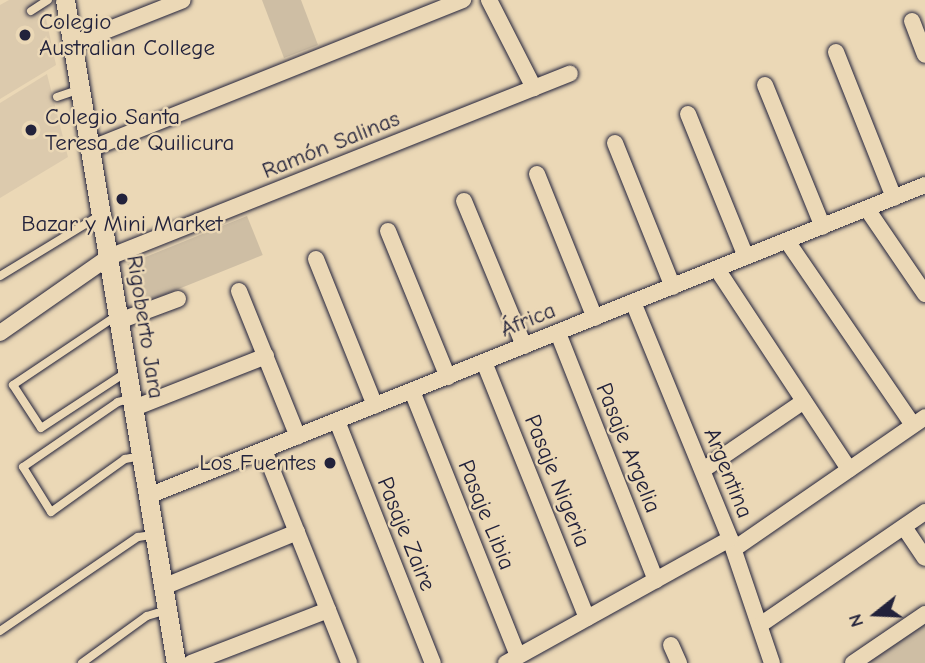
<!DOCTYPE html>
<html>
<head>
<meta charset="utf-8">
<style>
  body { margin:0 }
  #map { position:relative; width:925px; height:663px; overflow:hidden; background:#ebd8b6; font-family:"Comic Neue",sans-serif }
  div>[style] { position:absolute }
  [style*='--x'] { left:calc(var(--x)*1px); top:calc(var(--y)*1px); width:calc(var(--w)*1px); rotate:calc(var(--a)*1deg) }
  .built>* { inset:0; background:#dccaad }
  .green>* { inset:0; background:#cebea4; transform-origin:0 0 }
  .roads { filter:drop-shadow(0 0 2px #22223b) drop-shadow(0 0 2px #22223b) }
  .service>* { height:8px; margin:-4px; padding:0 4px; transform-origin:4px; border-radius:4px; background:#ebd8b6 }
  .minor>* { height:16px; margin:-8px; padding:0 8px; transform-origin:8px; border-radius:8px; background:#ebd8b6 }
  .tertiary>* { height:19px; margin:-9.5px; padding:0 9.5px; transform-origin:9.5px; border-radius:9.5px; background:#ebd8b6 }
  .dots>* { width:19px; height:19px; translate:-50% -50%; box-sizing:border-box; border:4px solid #ebd8b6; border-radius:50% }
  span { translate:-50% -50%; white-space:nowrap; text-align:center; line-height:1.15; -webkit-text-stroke:5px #ebd8b6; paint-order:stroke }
  .poi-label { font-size:23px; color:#22223b }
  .left { translate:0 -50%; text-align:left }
  .right { translate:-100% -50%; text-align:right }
  .street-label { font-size:23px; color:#22223b }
  .north { position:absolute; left:841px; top:579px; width:70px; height:70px; -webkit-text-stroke:5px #ebd8b6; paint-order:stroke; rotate:252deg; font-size:19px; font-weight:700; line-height:28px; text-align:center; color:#22223b }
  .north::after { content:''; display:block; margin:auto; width:24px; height:32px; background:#22223b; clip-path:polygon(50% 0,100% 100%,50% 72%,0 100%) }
</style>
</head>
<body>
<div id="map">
  <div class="built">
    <div style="clip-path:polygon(9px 0,42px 0,56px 65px,0 99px,0 5px)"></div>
    <div style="clip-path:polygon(47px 74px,68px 157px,0 198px,0 103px)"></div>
  </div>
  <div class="green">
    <div style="clip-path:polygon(262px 0,301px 0,318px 45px,284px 58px)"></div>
    <div style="left:247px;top:216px;width:42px;height:129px;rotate:68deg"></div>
    <div style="clip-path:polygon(925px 624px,925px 663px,868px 663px)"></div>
  </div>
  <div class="roads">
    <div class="service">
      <div style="--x:31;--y:11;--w:20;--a:-33"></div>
      <div style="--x:57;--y:97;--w:24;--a:-19"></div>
      <div style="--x:0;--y:276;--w:119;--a:-31.3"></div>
      <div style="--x:116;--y:316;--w:124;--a:146.2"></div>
      <div style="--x:13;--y:385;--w:51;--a:56.9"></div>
      <div style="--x:41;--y:428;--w:100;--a:-33.2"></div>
      <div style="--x:132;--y:398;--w:15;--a:164"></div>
      <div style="--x:118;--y:402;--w:115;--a:145.6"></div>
      <div style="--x:23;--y:467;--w:53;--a:58.1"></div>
      <div style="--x:51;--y:512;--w:91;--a:-35.6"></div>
      <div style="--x:125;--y:459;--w:17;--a:-10"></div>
      <div style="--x:0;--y:631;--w:167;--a:-34.3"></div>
      <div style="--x:138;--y:537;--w:15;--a:-8"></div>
      <div style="--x:82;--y:663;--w:80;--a:-35.9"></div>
      <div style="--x:147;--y:616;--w:21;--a:-17"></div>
    </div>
    <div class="minor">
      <div style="--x:489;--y:0;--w:99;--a:62.9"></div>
      <div style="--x:912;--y:21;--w:36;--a:69"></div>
      <div style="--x:72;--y:44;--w:119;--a:-21.6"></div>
      <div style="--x:836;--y:52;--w:157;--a:68.3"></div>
      <div style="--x:765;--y:85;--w:153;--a:67.8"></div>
      <div style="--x:688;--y:114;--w:154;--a:67.9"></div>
      <div style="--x:615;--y:143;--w:155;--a:68.1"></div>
      <div style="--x:90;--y:149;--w:402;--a:-21.8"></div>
      <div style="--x:537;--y:174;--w:155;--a:68.1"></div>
      <div style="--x:464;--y:201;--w:157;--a:67.5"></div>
      <div style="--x:867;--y:209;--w:103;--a:55.7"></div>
      <div style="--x:388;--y:231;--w:158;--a:67.7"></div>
      <div style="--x:787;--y:241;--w:223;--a:55.6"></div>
      <div style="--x:316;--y:259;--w:158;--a:68.1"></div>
      <div style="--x:717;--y:269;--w:240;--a:56.6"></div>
      <div style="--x:239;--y:291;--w:157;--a:68"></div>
      <div style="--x:633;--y:302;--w:256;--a:67.7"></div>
      <div style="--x:730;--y:539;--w:131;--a:71.3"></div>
      <div style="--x:119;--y:321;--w:63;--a:-20.4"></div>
      <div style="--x:0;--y:333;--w:133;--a:-34.9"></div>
      <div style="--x:109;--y:257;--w:496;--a:-21.7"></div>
      <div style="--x:558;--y:333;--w:266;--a:68.4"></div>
      <div style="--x:484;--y:362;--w:276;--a:68.1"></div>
      <div style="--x:412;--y:391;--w:285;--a:68.2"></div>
      <div style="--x:134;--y:408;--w:142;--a:-21.5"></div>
      <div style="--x:337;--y:421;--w:260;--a:68.4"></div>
      <div style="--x:264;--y:450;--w:229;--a:68.2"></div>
      <div style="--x:703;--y:470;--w:122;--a:-34.3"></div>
      <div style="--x:148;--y:496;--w:837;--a:-21.81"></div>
      <div style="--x:904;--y:527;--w:37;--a:56"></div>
      <div style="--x:734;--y:549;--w:232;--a:-34.6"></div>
      <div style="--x:163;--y:587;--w:145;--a:-22.3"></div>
      <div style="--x:760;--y:625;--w:200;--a:-34.4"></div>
      <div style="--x:671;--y:645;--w:20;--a:66"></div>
      <div style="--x:191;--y:663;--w:147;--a:-21.1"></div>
      <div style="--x:506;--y:663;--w:256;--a:-29"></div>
      <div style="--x:853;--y:663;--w:87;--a:-34.2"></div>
    </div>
    <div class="tertiary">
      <div style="--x:65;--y:0;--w:672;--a:80.5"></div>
    </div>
  </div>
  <div class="dots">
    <div style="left:25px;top:35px;background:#22223b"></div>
    <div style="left:31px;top:130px;background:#22223b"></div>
    <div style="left:122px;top:199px;background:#22223b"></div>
    <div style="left:330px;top:463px;background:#22223b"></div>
  </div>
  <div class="poi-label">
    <span class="left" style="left:39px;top:35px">Colegio<br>Australian College</span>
    <span class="left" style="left:45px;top:130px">Colegio Santa<br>Teresa de Quilicura</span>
    <span style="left:122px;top:224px">Bazar y Mini Market</span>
    <span class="right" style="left:316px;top:463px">Los Fuentes</span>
  </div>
  <div class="street-label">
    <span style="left:331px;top:145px;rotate:-22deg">Ramón Salinas</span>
    <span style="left:528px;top:320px;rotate:-22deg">África</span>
    <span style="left:145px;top:327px;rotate:81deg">Rigoberto Jara</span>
    <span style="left:628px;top:448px;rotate:68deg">Pasaje Argelia</span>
    <span style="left:728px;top:473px;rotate:68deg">Argentina</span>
    <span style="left:557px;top:481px;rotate:68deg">Pasaje Nigeria</span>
    <span style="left:486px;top:515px;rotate:68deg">Pasaje Libia</span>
    <span style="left:406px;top:534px;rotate:68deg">Pasaje Zaire</span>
  </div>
  <div class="north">N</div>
</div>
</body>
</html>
